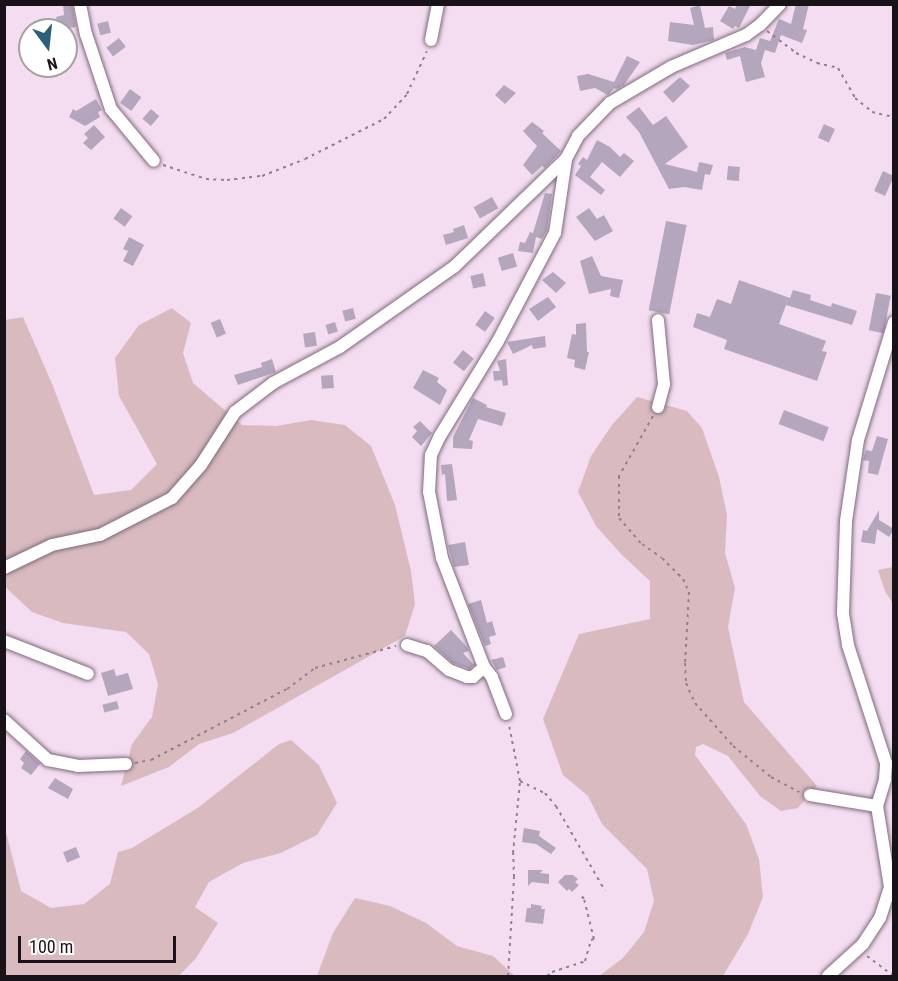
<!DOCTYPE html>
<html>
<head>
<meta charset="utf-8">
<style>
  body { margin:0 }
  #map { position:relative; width:898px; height:981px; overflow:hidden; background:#f4ddf1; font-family:"Roboto Condensed",sans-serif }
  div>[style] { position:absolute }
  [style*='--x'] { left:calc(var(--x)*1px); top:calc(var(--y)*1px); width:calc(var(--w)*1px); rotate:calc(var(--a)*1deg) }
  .green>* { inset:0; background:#d9bbbf }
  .building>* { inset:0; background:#b4a6bd; transform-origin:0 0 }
  .path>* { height:2px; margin-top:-1px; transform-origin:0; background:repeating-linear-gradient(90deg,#91818e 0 3px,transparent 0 7.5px) }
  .roads { filter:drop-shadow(0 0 2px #7e6a7b) drop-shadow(0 0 2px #7e6a7b) }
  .minor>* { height:12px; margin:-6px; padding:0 6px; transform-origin:6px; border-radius:6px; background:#fff }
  span { translate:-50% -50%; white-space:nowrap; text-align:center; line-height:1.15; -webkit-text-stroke:4.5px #fff; paint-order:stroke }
  .frame { position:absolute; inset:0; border:6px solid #191218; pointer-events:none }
  .north { position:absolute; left:18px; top:18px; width:60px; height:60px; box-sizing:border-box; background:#fff; border:2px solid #a3a0a3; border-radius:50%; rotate:165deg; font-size:16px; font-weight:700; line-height:24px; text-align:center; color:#191218 }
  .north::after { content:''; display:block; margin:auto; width:21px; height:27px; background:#2c5f7c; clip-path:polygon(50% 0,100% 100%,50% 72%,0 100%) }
  .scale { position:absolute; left:18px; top:936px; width:158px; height:27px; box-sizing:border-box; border:3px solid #191218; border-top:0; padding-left:8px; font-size:18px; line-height:21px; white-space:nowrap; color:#191218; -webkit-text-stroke:4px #fff; paint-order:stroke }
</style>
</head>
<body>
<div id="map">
  <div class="green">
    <div style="clip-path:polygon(172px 308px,191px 323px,183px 353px,193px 383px,242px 425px,276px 426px,311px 420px,345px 425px,371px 446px,395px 505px,411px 571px,415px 604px,405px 636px,233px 733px,199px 744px,169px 767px,121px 786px,132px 744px,152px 717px,158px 684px,149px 654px,126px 632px,63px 623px,32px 612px,5px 587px,5px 320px,23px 317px,53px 386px,94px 495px,131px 490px,157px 464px,119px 396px,115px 358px,139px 325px)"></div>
    <div style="clip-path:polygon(637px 397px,687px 411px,702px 428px,719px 477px,727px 515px,725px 553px,735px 588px,728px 627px,744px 702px,817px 786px,798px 808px,781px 811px,760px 796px,728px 756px,703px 744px,696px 747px,695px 755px,746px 824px,759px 859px,763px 897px,748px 934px,723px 976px,599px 976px,623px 958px,644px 932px,654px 901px,647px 869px,602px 824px,588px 796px,563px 775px,543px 719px,579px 634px,650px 619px,650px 581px,622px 555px,596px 526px,578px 492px,591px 456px,612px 425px)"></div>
    <div style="clip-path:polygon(893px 567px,894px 567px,893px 604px,885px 591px,878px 570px)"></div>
    <div style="clip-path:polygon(291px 740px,319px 765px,337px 803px,317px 835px,281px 853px,243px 863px,209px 882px,195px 907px,218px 923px,196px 958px,179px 976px,5px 976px,5px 828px,21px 891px,51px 908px,84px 904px,110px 884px,118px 852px,132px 848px,199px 807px,279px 744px)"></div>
    <div style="clip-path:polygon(355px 898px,390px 906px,426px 923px,457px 946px,493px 956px,515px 976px,317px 976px,333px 933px)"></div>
  </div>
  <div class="building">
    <div style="clip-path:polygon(63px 4px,72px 4px,76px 27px,59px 30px,56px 17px,64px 15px)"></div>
    <div style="clip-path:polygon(737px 4px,751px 4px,739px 28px,735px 26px,733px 29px,720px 21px,729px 6px,735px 9px)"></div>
    <div style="clip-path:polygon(796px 4px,809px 4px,803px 29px,807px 30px,802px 43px,781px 35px,775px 53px,765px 50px,761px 63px,765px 77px,746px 82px,740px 56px,727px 60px,725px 53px,745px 47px,756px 50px,760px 38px,770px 41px,779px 19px,791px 24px)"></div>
    <div style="clip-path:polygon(700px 5px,705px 28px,713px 27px,714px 40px,693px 45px,668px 41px,670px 22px,694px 25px,690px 8px)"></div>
    <div style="left:108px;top:21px;width:12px;height:11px;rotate:76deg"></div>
    <div style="left:119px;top:38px;width:11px;height:16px;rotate:52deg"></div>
    <div style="clip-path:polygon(627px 56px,640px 62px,624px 85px,617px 89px,614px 88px,608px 95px,595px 88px,580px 91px,577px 76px,588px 74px,614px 82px)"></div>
    <div style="clip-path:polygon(680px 77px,690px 86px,673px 103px,663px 92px)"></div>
    <div style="clip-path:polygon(504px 85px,516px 93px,505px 104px,495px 95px)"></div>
    <div style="left:130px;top:89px;width:14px;height:17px;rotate:36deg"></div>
    <div style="clip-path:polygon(96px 99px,102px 110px,98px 112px,100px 117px,85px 126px,69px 117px,73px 109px,76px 111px)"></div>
    <div style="clip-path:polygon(639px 107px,653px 125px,666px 116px,688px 147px,665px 164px,697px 172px,699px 162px,713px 165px,710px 175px,705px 174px,702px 190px,684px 187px,669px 189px,639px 132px,626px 117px)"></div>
    <div style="left:151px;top:109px;width:11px;height:13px;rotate:41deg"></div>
    <div style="clip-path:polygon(532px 122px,544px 131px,542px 133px,561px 151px,545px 168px,542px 166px,532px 175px,523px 165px,537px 146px,523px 131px)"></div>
    <div style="left:824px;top:124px;width:12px;height:15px;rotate:24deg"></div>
    <div style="clip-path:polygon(94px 125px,105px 137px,91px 150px,83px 143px,88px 138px,84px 134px)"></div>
    <div style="clip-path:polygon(597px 140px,610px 147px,620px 157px,624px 153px,634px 161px,620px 177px,602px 162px,590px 177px,605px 190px,601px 195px,575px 175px,581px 166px,578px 164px,583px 157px,587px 160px)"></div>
    <div style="left:728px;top:166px;width:12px;height:14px;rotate:5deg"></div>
    <div style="left:883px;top:171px;width:12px;height:22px;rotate:24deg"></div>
    <div style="clip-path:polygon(545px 193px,552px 194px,547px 230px,542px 239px,536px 237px,533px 253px,518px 251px,520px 242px,525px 243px,530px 232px,533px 233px)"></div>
    <div style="left:492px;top:197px;width:13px;height:21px;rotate:61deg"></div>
    <div style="left:121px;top:208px;width:14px;height:13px;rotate:36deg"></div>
    <div style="clip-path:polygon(589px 208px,597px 219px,604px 215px,613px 231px,595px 241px,576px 217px)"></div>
    <div style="left:666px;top:221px;width:21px;height:91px;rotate:11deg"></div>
    <div style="clip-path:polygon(464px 225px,468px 238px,446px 245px,443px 235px,454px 232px,453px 229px)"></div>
    <div style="clip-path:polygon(129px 237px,144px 245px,133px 266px,123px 261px,128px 251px,123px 249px)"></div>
    <div style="left:513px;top:253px;width:14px;height:16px;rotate:73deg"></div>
    <div style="clip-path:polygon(592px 256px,601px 276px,623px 280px,619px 298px,610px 296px,611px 289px,589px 294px,580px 261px)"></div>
    <div style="clip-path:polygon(553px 272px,566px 283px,556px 293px,542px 280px)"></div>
    <div style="left:483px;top:273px;width:13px;height:13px;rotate:77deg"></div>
    <div style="clip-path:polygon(739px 280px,790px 298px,793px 290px,811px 295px,810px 300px,831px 307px,832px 303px,857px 311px,852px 325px,786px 305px,779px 324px,826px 341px,822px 351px,827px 352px,817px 381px,724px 349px,727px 340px,693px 327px,697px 313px,710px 317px,717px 299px,731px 304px)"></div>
    <div style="left:876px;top:293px;width:15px;height:38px;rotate:11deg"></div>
    <div style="clip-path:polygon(548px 297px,556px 307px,538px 321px,529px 309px)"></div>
    <div style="left:353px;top:308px;width:11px;height:11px;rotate:75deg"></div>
    <div style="left:485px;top:311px;width:12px;height:17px;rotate:35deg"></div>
    <div style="left:220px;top:319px;width:16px;height:10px;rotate:68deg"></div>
    <div style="left:335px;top:322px;width:10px;height:10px;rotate:73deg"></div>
    <div style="clip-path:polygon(586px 323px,587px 352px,589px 352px,585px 370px,574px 367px,575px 360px,567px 358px,572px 334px,576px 335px,576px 324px)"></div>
    <div style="left:315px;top:332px;width:14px;height:12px;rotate:82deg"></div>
    <div style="clip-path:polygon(545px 336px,546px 347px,533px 349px,532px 345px,513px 354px,507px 342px)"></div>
    <div style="left:463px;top:350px;width:14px;height:16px;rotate:39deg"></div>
    <div style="clip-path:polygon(272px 359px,276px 372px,238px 385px,234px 375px,262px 367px,261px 363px)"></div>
    <div style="clip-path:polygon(506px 359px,508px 385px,503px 386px,502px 380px,494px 381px,493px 371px,500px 371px,497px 361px)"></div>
    <div style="clip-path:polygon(423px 370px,439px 378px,437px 382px,447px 390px,440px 405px,413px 388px)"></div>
    <div style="left:333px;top:375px;width:13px;height:12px;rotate:86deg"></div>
    <div style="clip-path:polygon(473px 398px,487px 405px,486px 407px,506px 413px,502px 426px,478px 419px,469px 440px,473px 441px,472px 449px,453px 448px,453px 437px)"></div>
    <div style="left:784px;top:410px;width:48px;height:15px;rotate:21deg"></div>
    <div style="clip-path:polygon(420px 421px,432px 433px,421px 446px,412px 437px,417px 431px,413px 427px)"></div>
    <div style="clip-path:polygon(877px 436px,888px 439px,878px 475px,868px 473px,869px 461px,863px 460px,866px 450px,872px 451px)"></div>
    <div style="clip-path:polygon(452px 464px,457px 500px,447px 501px,445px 474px,442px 475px,441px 465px)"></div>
    <div style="clip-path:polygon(879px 510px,879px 520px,894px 529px,889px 537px,877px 529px,875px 544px,861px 542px,863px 530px,867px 531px)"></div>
    <div style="clip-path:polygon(465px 542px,469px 565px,454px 567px,448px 545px)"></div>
    <div style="clip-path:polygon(481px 600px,487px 623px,492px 621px,496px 635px,489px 637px,491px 644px,485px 646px,468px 604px)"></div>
    <div style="clip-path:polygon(451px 630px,467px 647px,469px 651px,463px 653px,474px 665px,470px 669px,453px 663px,434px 646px)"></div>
    <div style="clip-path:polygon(503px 657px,506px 667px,497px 670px,491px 660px)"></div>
    <div style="clip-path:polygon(114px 669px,116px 676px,128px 673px,133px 689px,108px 696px,101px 673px)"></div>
    <div style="left:117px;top:701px;width:8px;height:15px;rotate:76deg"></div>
    <div style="clip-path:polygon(26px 751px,40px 764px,31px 775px,21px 768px,24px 763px,20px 759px)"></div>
    <div style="clip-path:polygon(55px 778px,73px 789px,68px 799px,48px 788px)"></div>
    <div style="clip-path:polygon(524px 828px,540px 831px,539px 836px,556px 848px,551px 854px,536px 844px,522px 842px)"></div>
    <div style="left:76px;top:847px;width:11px;height:14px;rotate:68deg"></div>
    <div style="clip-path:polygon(528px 870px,543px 870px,540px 873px,549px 874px,549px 884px,532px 882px,528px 886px)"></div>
    <div style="clip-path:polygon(565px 875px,573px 875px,578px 879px,575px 882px,579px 885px,572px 892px,569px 889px,567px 891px,558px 882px)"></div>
    <div style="clip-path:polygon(531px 904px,542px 906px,541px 909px,545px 909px,543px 924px,525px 922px,527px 908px,531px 908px)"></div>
  </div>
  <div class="path">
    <div style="--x:767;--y:31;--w:36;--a:37"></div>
    <div style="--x:796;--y:53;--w:23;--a:25"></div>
    <div style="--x:817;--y:63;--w:22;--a:13"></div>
    <div style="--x:838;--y:68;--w:34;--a:60"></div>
    <div style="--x:855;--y:98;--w:22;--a:39"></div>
    <div style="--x:872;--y:112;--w:23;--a:13"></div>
    <div style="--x:163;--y:165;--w:45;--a:18"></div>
    <div style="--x:206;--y:179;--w:21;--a:3"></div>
    <div style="--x:227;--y:180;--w:35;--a:-7"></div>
    <div style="--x:262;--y:176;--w:46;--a:-21.6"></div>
    <div style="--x:305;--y:159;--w:89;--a:-26.9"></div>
    <div style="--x:384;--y:119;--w:34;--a:-47"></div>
    <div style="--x:407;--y:94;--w:47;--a:-65.1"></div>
    <div style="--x:653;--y:416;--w:69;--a:119.5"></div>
    <div style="--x:619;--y:476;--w:42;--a:90"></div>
    <div style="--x:619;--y:518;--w:35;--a:49"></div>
    <div style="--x:642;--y:544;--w:24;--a:35"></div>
    <div style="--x:662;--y:558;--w:30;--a:45"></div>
    <div style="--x:683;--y:579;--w:14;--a:65"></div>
    <div style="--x:689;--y:592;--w:71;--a:93.2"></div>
    <div style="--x:685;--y:663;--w:20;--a:87"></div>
    <div style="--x:686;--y:683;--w:22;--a:66"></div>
    <div style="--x:695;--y:703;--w:57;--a:48.5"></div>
    <div style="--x:733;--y:746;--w:49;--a:39.2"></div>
    <div style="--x:771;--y:777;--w:32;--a:28"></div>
    <div style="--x:135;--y:763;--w:16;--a:-11"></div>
    <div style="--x:151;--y:760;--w:153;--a:-27.6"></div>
    <div style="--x:287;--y:689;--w:35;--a:-37"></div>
    <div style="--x:315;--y:668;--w:84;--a:-15.2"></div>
    <div style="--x:520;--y:781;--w:28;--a:26"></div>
    <div style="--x:545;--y:793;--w:17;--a:50"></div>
    <div style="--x:556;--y:806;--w:98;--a:60"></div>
    <div style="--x:867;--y:956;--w:34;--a:37"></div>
    <div style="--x:508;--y:976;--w:99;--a:-86.5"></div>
    <div style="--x:514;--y:877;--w:24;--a:-92"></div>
    <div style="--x:513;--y:853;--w:72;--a:-84.4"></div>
    <div style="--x:520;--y:781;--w:57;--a:-101.1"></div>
    <div style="--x:547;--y:976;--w:6;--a:-39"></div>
    <div style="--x:552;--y:972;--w:35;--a:-18"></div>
    <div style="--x:585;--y:961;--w:22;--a:-74"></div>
    <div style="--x:591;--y:940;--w:3;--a:-18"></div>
    <div style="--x:594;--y:939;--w:41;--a:-104"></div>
    <div style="--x:584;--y:899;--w:6;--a:-129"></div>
  </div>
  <div class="roads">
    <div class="minor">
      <div style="--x:80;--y:4;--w:31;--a:79"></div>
      <div style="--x:86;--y:34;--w:79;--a:71.6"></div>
      <div style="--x:111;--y:109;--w:67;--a:50.4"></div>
      <div style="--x:431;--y:40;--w:37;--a:-79"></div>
      <div style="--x:658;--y:407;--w:24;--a:-75"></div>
      <div style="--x:664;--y:384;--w:64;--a:-95.4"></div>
      <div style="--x:4;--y:568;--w:53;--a:-25.6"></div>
      <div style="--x:52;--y:545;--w:49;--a:-11.8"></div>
      <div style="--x:100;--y:535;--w:81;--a:-27.2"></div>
      <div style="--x:172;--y:498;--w:44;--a:-48.7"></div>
      <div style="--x:201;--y:465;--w:63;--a:-57.3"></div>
      <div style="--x:235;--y:412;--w:48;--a:-37.3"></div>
      <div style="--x:273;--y:383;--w:76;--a:-28.2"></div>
      <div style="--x:340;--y:347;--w:139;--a:-35.1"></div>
      <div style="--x:454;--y:267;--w:156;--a:-44"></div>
      <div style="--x:566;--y:159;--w:26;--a:-62"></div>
      <div style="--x:578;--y:136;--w:46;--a:-45.9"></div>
      <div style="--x:610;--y:103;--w:71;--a:-30.5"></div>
      <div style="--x:671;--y:67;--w:82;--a:-23.1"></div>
      <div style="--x:746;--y:35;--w:17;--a:-36"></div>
      <div style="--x:760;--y:25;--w:29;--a:-46"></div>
      <div style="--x:4;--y:641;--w:90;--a:21.4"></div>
      <div style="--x:407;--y:645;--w:21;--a:17"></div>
      <div style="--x:427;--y:651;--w:29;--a:41"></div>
      <div style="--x:449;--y:670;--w:19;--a:21"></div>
      <div style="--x:467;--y:677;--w:6;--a:0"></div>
      <div style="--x:473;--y:677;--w:15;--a:-42"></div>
      <div style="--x:506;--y:714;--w:40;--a:-111"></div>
      <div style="--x:492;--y:677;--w:13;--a:-129"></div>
      <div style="--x:484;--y:667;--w:117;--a:-111.1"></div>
      <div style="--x:442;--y:558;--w:67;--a:-101.1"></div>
      <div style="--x:429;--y:492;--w:37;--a:-87"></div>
      <div style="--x:431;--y:455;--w:21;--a:-65"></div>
      <div style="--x:440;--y:436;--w:111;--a:-58.6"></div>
      <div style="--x:498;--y:341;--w:122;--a:-62.2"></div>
      <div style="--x:555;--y:233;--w:75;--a:-81.5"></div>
      <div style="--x:4;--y:720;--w:59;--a:42.3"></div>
      <div style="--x:48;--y:760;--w:31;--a:11"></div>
      <div style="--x:78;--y:766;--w:48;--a:-2.4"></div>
      <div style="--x:810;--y:795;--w:68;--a:9.3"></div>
      <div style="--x:828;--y:976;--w:47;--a:-42.4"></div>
      <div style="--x:863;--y:944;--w:31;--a:-57"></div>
      <div style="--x:880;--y:918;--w:33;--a:-72"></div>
      <div style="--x:890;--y:887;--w:82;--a:-99.1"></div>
      <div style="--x:877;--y:806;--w:28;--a:-73"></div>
      <div style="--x:885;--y:779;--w:16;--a:-86"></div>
      <div style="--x:886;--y:763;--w:124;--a:-107.9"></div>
      <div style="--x:848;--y:645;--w:33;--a:-99"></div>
      <div style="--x:843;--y:612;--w:91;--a:-88.1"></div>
      <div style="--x:846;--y:521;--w:82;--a:-81.6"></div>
      <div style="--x:858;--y:440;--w:123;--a:-73"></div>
    </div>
  </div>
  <div class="frame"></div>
  <div class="north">N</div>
  <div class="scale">100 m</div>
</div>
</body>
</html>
